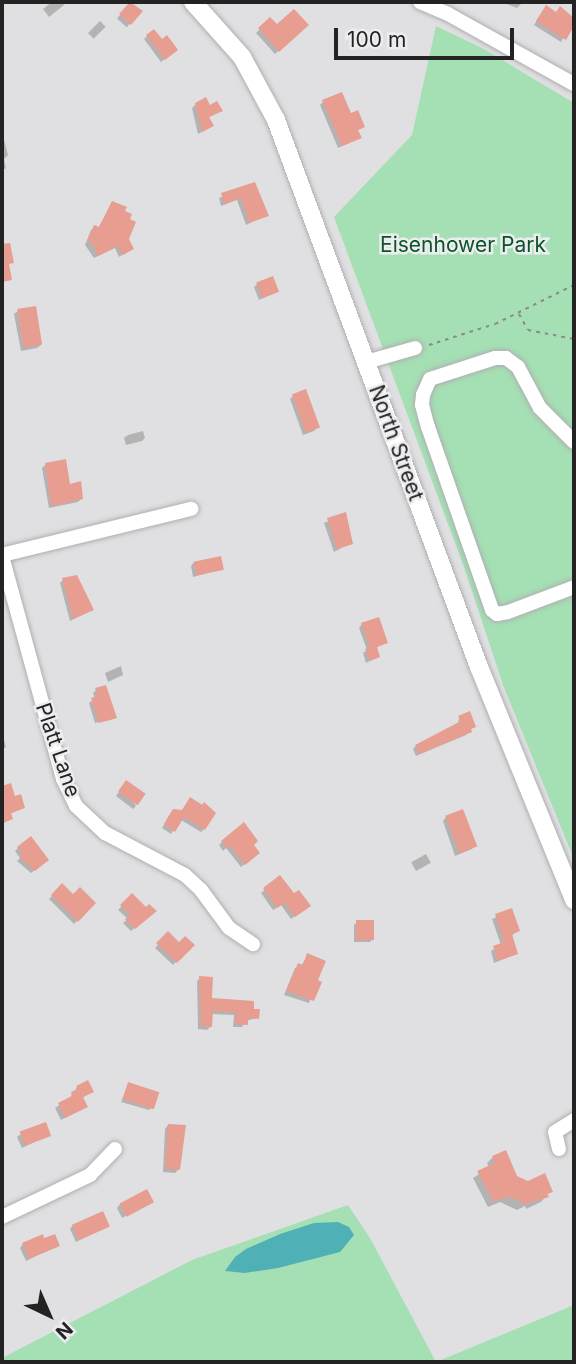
<!DOCTYPE html>
<html>
<head>
<meta charset="utf-8">
<style>
  body { margin:0 }
  #map { position:relative; width:576px; height:1364px; overflow:hidden; background:#e0e0e2; font-family:Inter,sans-serif }
  div>[style] { position:absolute }
  [style*='--x'] { left:calc(var(--x)*1px); top:calc(var(--y)*1px); width:calc(var(--w)*1px); rotate:calc(var(--a)*1deg) }
  .green>* { inset:0; background:#a5dfb4 }
  .water>* { inset:0; background:#4fb1b6 }
  .shadow>* { inset:0; background:#0003; transform-origin:0 0 }
  .building>* { inset:0; background:#e79d90; transform-origin:0 0 }
  .path>* { height:2px; margin-top:-1px; transform-origin:0; background:repeating-linear-gradient(90deg,#8b8b8c 0 3.5px,transparent 0 8.5px) }
  .roads { filter:drop-shadow(0 0 2px #afafb1) drop-shadow(0 0 2px #afafb1) }
  .minor>* { height:14px; margin:-7px; padding:0 7px; transform-origin:7px; border-radius:7px; background:#fff }
  .major>* { height:18px; margin:-9px; padding:0 9px; transform-origin:9px; border-radius:9px; background:#fff }
  span { translate:-50% -50%; white-space:nowrap; text-align:center; line-height:1.15; -webkit-text-stroke:5px #ededef; paint-order:stroke }
  .park-label { font-size:21px; color:#0b542b }
  .street-label { font-size:21px; color:#232324 }
  .frame { position:absolute; inset:0; border:4px solid #232324; pointer-events:none }
  .north { position:absolute; left:14px; top:1280px; width:70px; height:70px; -webkit-text-stroke:5px #ededef; paint-order:stroke; rotate:136deg; font-size:19px; font-weight:700; line-height:28px; text-align:center; color:#232324 }
  .north::after { content:''; display:block; margin:auto; width:24px; height:32px; background:#232324; clip-path:polygon(50% 0,100% 100%,50% 72%,0 100%) }
  .scale { position:absolute; left:334px; top:28px; width:180px; height:32px; box-sizing:border-box; border:4px solid #232324; border-top:0; padding-left:9px; font-size:21px; line-height:24px; white-space:nowrap; color:#232324; -webkit-text-stroke:5px #ededef; paint-order:stroke }
</style>
</head>
<body>
<div id="map">
  <div class="green">
    <div style="clip-path:polygon(436px 26px,484px 49px,574px 103px,574px 859px,503px 685px,464px 567px,334px 217px,412px 135px)"></div>
    <div style="clip-path:polygon(348px 1205px,370px 1238px,436px 1362px,574px 1305px,574px 1362px,2px 1362px,2px 1358px,192px 1260px)"></div>
  </div>
  <div class="water">
    <div style="clip-path:polygon(338px 1222px,349px 1227px,354px 1235px,340px 1252px,278px 1268px,245px 1273px,225px 1271px,235px 1257px,246px 1249px,280px 1234px,314px 1223px)"></div>
  </div>
  <div class="shadow">
    <div style="clip-path:polygon(52px 2px,61px 2px,64px 5px,49px 17px,43px 9px)"></div>
    <div style="clip-path:polygon(502px 2px,523px 2px,517px 8px)"></div>
    <div style="left:131px;top:3px;width:13px;height:21px;rotate:42deg"></div>
    <div style="clip-path:polygon(560px 8px,574px 19px,561px 42px,534px 25px,543px 11px,555px 14px)"></div>
    <div style="clip-path:polygon(270px 20px,276px 27px,306px 25px,275px 54px,256px 33px)"></div>
    <div style="left:100px;top:21px;width:8px;height:17px;rotate:45deg"></div>
    <div style="clip-path:polygon(147px 36px,173px 53px,161px 62px,144px 39px)"></div>
    <div style="clip-path:polygon(323px 102px,350px 115px,363px 127px,357px 131px,359px 137px,356px 140px,338px 148px,320px 105px)"></div>
    <div style="clip-path:polygon(196px 104px,220px 111px,208px 118px,212px 126px,198px 134px,192px 108px)"></div>
    <div style="clip-path:polygon(2px 132px,8px 155px,4px 159px,6px 168px,2px 171px)"></div>
    <div style="clip-path:polygon(253px 184px,267px 215px,246px 225px,237px 200px,221px 206px,219px 198px)"></div>
    <div style="clip-path:polygon(113px 203px,132px 249px,119px 257px,115px 248px,94px 258px,85px 245px,91px 230px,98px 228px)"></div>
    <div style="clip-path:polygon(257px 284px,277px 292px,259px 300px,254px 287px)"></div>
    <div style="clip-path:polygon(18px 311px,41px 345px,37px 348px,21px 351px,14px 314px)"></div>
    <div style="clip-path:polygon(293px 396px,318px 427px,314px 431px,303px 435px,290px 399px)"></div>
    <div style="clip-path:polygon(143px 431px,145px 438px,142px 441px,126px 445px,124px 438px,128px 435px)"></div>
    <div style="clip-path:polygon(45px 465px,82px 498px,78px 502px,49px 508px,42px 468px)"></div>
    <div style="clip-path:polygon(345px 514px,351px 543px,334px 552px,324px 523px)"></div>
    <div style="clip-path:polygon(194px 562px,222px 569px,193px 577px,191px 566px)"></div>
    <div style="clip-path:polygon(63px 580px,92px 610px,70px 621px,60px 583px)"></div>
    <div style="clip-path:polygon(362px 624px,386px 642px,375px 648px,378px 657px,366px 663px,363px 653px,367px 650px,359px 628px)"></div>
    <div style="clip-path:polygon(121px 666px,123px 675px,108px 682px,105px 673px)"></div>
    <div style="clip-path:polygon(96px 690px,115px 717px,113px 719px,95px 723px,89px 703px,95px 699px,93px 693px)"></div>
    <div style="clip-path:polygon(459px 718px,474px 726px,466px 735px,416px 756px,413px 749px,416px 746px,458px 724px)"></div>
    <div style="clip-path:polygon(2px 732px,6px 747px,2px 750px)"></div>
    <div style="clip-path:polygon(10px 786px,14px 798px,23px 808px,10px 814px,11px 819px,2px 824px,2px 788px)"></div>
    <div style="clip-path:polygon(123px 786px,136px 806px,133px 809px,116px 796px)"></div>
    <div style="clip-path:polygon(190px 799px,210px 808px,204px 829px,201px 832px,181px 820px,171px 834px,162px 828px,170px 814px,181px 812px)"></div>
    <div style="clip-path:polygon(446px 817px,475px 845px,472px 849px,455px 856px,443px 821px)"></div>
    <div style="clip-path:polygon(222px 842px,252px 845px,255px 856px,241px 867px,226px 848px,223px 851px,219px 845px)"></div>
    <div style="clip-path:polygon(18px 848px,44px 863px,31px 873px,17px 861px,20px 858px,15px 851px)"></div>
    <div style="left:426px;top:854px;width:10px;height:17px;rotate:61deg"></div>
    <div style="clip-path:polygon(280px 877px,305px 909px,291px 919px,281px 905px,273px 910px,261px 893px)"></div>
    <div style="clip-path:polygon(62px 886px,73px 897px,94px 903px,74px 924px,49px 899px)"></div>
    <div style="clip-path:polygon(132px 896px,151px 914px,131px 931px,123px 923px,128px 919px,118px 910px)"></div>
    <div style="clip-path:polygon(511px 911px,518px 931px,511px 936px,516px 954px,494px 963px,491px 951px,501px 945px,492px 919px)"></div>
    <div style="clip-path:polygon(357px 922px,373px 939px,370px 942px,354px 942px,354px 925px)"></div>
    <div style="clip-path:polygon(168px 934px,179px 944px,192px 945px,173px 965px,155px 948px)"></div>
    <div style="clip-path:polygon(308px 955px,315px 981px,309px 1003px,284px 995px,295px 968px,301px 966px)"></div>
    <div style="clip-path:polygon(200px 978px,210px 1000px,252px 1011px,257px 1018px,246px 1021px,242px 1027px,233px 1027px,234px 1015px,211px 1014px,211px 1026px,207px 1030px,198px 1029px,197px 981px)"></div>
    <div style="clip-path:polygon(129px 1084px,152px 1107px,149px 1110px,121px 1102px)"></div>
    <div style="clip-path:polygon(77px 1087px,91px 1092px,82px 1098px,86px 1107px,61px 1120px,55px 1108px,69px 1099px)"></div>
    <div style="clip-path:polygon(168px 1125px,178px 1170px,175px 1173px,163px 1172px,165px 1129px)"></div>
    <div style="clip-path:polygon(21px 1134px,49px 1135px,22px 1148px,17px 1137px)"></div>
    <div style="clip-path:polygon(493px 1157px,515px 1177px,551px 1191px,541px 1202px,526px 1209px,525px 1206px,517px 1210px,500px 1202px,488px 1207px,473px 1178px,489px 1168px,487px 1163px)"></div>
    <div style="clip-path:polygon(152px 1202px,122px 1218px,117px 1208px,120px 1204px)"></div>
    <div style="clip-path:polygon(73px 1225px,108px 1226px,76px 1242px,70px 1229px)"></div>
    <div style="clip-path:polygon(23px 1244px,58px 1245px,26px 1261px,20px 1248px)"></div>
  </div>
  <div class="building">
    <div style="clip-path:polygon(130px 2px,143px 11px,131px 25px,119px 14px)"></div>
    <div style="clip-path:polygon(546px 5px,556px 12px,560px 6px,574px 18px,574px 26px,566px 40px,536px 21px)"></div>
    <div style="clip-path:polygon(294px 9px,309px 25px,279px 52px,258px 28px,270px 17px,277px 24px)"></div>
    <div style="clip-path:polygon(154px 29px,162px 39px,167px 35px,178px 50px,165px 60px,146px 35px)"></div>
    <div style="clip-path:polygon(342px 92px,351px 113px,358px 110px,365px 127px,358px 130px,362px 138px,342px 146px,322px 100px)"></div>
    <div style="clip-path:polygon(206px 97px,210px 105px,217px 101px,223px 111px,209px 117px,214px 126px,202px 132px,195px 103px)"></div>
    <div style="clip-path:polygon(255px 182px,269px 216px,249px 223px,241px 198px,224px 204px,221px 193px)"></div>
    <div style="clip-path:polygon(112px 201px,127px 207px,125px 211px,132px 214px,130px 219px,136px 222px,129px 239px,134px 249px,123px 255px,118px 246px,98px 256px,92px 243px,87px 241px,94px 225px,99px 227px)"></div>
    <div style="clip-path:polygon(10px 243px,14px 263px,9px 264px,12px 280px,2px 282px,2px 244px)"></div>
    <div style="left:273px;top:276px;width:17px;height:18px;rotate:69deg"></div>
    <div style="left:36px;top:306px;width:39px;height:19px;rotate:81deg"></div>
    <div style="left:306px;top:389px;width:41px;height:15px;rotate:70deg"></div>
    <div style="clip-path:polygon(66px 459px,70px 484px,81px 481px,83px 499px,51px 506px,45px 463px)"></div>
    <div style="clip-path:polygon(346px 512px,353px 544px,337px 549px,327px 518px)"></div>
    <div style="left:221px;top:556px;width:14px;height:28px;rotate:78deg"></div>
    <div style="clip-path:polygon(77px 575px,94px 610px,73px 619px,62px 578px)"></div>
    <div style="clip-path:polygon(379px 617px,388px 643px,377px 647px,380px 657px,370px 661px,365px 649px,370px 647px,361px 623px)"></div>
    <div style="clip-path:polygon(106px 685px,117px 718px,99px 723px,91px 698px,98px 696px,95px 688px)"></div>
    <div style="clip-path:polygon(470px 711px,476px 727px,471px 729px,472px 732px,419px 754px,415px 745px,461px 721px,458px 716px)"></div>
    <div style="left:126px;top:780px;width:24px;height:14px;rotate:35deg"></div>
    <div style="clip-path:polygon(11px 783px,15px 796px,21px 794px,25px 808px,11px 813px,13px 819px,2px 823px,2px 786px)"></div>
    <div style="clip-path:polygon(190px 797px,202px 805px,204px 802px,216px 813px,205px 830px,184px 817px,175px 832px,164px 824px,173px 809px,182px 810px)"></div>
    <div style="left:463px;top:809px;width:40px;height:19px;rotate:69deg"></div>
    <div style="clip-path:polygon(244px 822px,258px 841px,254px 845px,260px 853px,245px 865px,230px 846px,227px 849px,221px 841px)"></div>
    <div style="clip-path:polygon(31px 836px,49px 860px,35px 871px,19px 857px,22px 854px,17px 847px)"></div>
    <div style="clip-path:polygon(280px 875px,294px 893px,299px 890px,311px 906px,295px 917px,285px 903px,277px 908px,263px 888px)"></div>
    <div style="clip-path:polygon(62px 883px,73px 894px,80px 887px,96px 903px,78px 922px,51px 895px)"></div>
    <div style="clip-path:polygon(132px 893px,146px 907px,149px 904px,157px 911px,135px 929px,125px 919px,130px 915px,120px 905px)"></div>
    <div style="clip-path:polygon(512px 908px,520px 931px,512px 934px,518px 954px,498px 961px,493px 946px,504px 942px,495px 914px)"></div>
    <div style="left:356px;top:920px;width:18px;height:20px"></div>
    <div style="clip-path:polygon(168px 931px,179px 942px,185px 936px,195px 945px,177px 963px,156px 943px)"></div>
    <div style="clip-path:polygon(307px 953px,326px 961px,318px 980px,322px 982px,314px 1001px,286px 991px,298px 963px,303px 965px)"></div>
    <div style="clip-path:polygon(199px 976px,213px 977px,212px 998px,254px 1001px,254px 1009px,260px 1009px,259px 1019px,248px 1018px,248px 1025px,235px 1024px,236px 1013px,213px 1011px,212px 1027px,201px 1026px)"></div>
    <div style="clip-path:polygon(88px 1080px,94px 1092px,83px 1097px,88px 1107px,65px 1118px,58px 1103px,72px 1096px,71px 1092px,78px 1089px,76px 1086px)"></div>
    <div style="left:128px;top:1082px;width:33px;height:18px;rotate:18deg"></div>
    <div style="left:46px;top:1122px;width:15px;height:28px;rotate:70deg"></div>
    <div style="clip-path:polygon(168px 1124px,186px 1125px,180px 1170px,165px 1169px)"></div>
    <div style="clip-path:polygon(506px 1150px,517px 1176px,528px 1181px,545px 1173px,553px 1192px,547px 1194px,549px 1197px,522px 1205px,521px 1201px,507px 1197px,494px 1202px,477px 1171px,495px 1163px,492px 1156px)"></div>
    <div style="left:147px;top:1189px;width:15px;height:31px;rotate:62deg"></div>
    <div style="left:103px;top:1211px;width:17px;height:34px;rotate:66deg"></div>
    <div style="clip-path:polygon(43px 1234px,44px 1238px,55px 1234px,60px 1246px,29px 1259px,22px 1243px)"></div>
  </div>
  <div class="path">
    <div style="--x:519;--y:314;--w:18;--a:61"></div>
    <div style="--x:528;--y:330;--w:47;--a:11.1"></div>
    <div style="--x:429;--y:345;--w:69;--a:-17.7"></div>
    <div style="--x:495;--y:324;--w:88;--a:-26.3"></div>
  </div>
  <div class="roads">
    <div class="minor">
      <div style="--x:420;--y:2;--w:30;--a:23"></div>
      <div style="--x:448;--y:14;--w:144;--a:29.1"></div>
      <div style="--x:366;--y:362;--w:51;--a:-15.9"></div>
      <div style="--x:574;--y:442;--w:48;--a:-135"></div>
      <div style="--x:540;--y:408;--w:47;--a:-118.2"></div>
      <div style="--x:518;--y:367;--w:15;--a:-143"></div>
      <div style="--x:506;--y:358;--w:11;--a:180"></div>
      <div style="--x:495;--y:358;--w:68;--a:162.1"></div>
      <div style="--x:430;--y:379;--w:17;--a:114"></div>
      <div style="--x:423;--y:395;--w:10;--a:96"></div>
      <div style="--x:422;--y:405;--w:23;--a:75"></div>
      <div style="--x:428;--y:427;--w:194;--a:70.7"></div>
      <div style="--x:492;--y:610;--w:6;--a:39"></div>
      <div style="--x:497;--y:614;--w:11;--a:-10"></div>
      <div style="--x:508;--y:612;--w:71;--a:-20.7"></div>
      <div style="--x:2;--y:555;--w:195;--a:-13.7"></div>
      <div style="--x:2;--y:556;--w:231;--a:74.7"></div>
      <div style="--x:63;--y:779;--w:30;--a:64"></div>
      <div style="--x:76;--y:806;--w:40;--a:43"></div>
      <div style="--x:105;--y:833;--w:90;--a:27.7"></div>
      <div style="--x:185;--y:875;--w:22;--a:43"></div>
      <div style="--x:201;--y:890;--w:47;--a:53.6"></div>
      <div style="--x:229;--y:928;--w:29;--a:34"></div>
      <div style="--x:559;--y:1149;--w:17;--a:-103"></div>
      <div style="--x:555;--y:1132;--w:22;--a:-32"></div>
      <div style="--x:2;--y:1217;--w:98;--a:-25.5"></div>
      <div style="--x:90;--y:1175;--w:36;--a:-46"></div>
    </div>
    <div class="major">
      <div style="--x:193;--y:2;--w:74;--a:48.3"></div>
      <div style="--x:242;--y:57;--w:72;--a:61.6"></div>
      <div style="--x:276;--y:120;--w:583;--a:69.64"></div>
      <div style="--x:479;--y:667;--w:252;--a:67.8"></div>
    </div>
  </div>
  <div class="park-label">
    <span style="left:463px;top:245px">Eisenhower Park</span>
  </div>
  <div class="street-label">
    <span style="left:396px;top:443px;rotate:70deg">North Street</span>
    <span style="left:58px;top:750px;rotate:71deg">Platt Lane</span>
  </div>
  <div class="frame"></div>
  <div class="north">N</div>
  <div class="scale">100 m</div>
</div>
</body>
</html>
